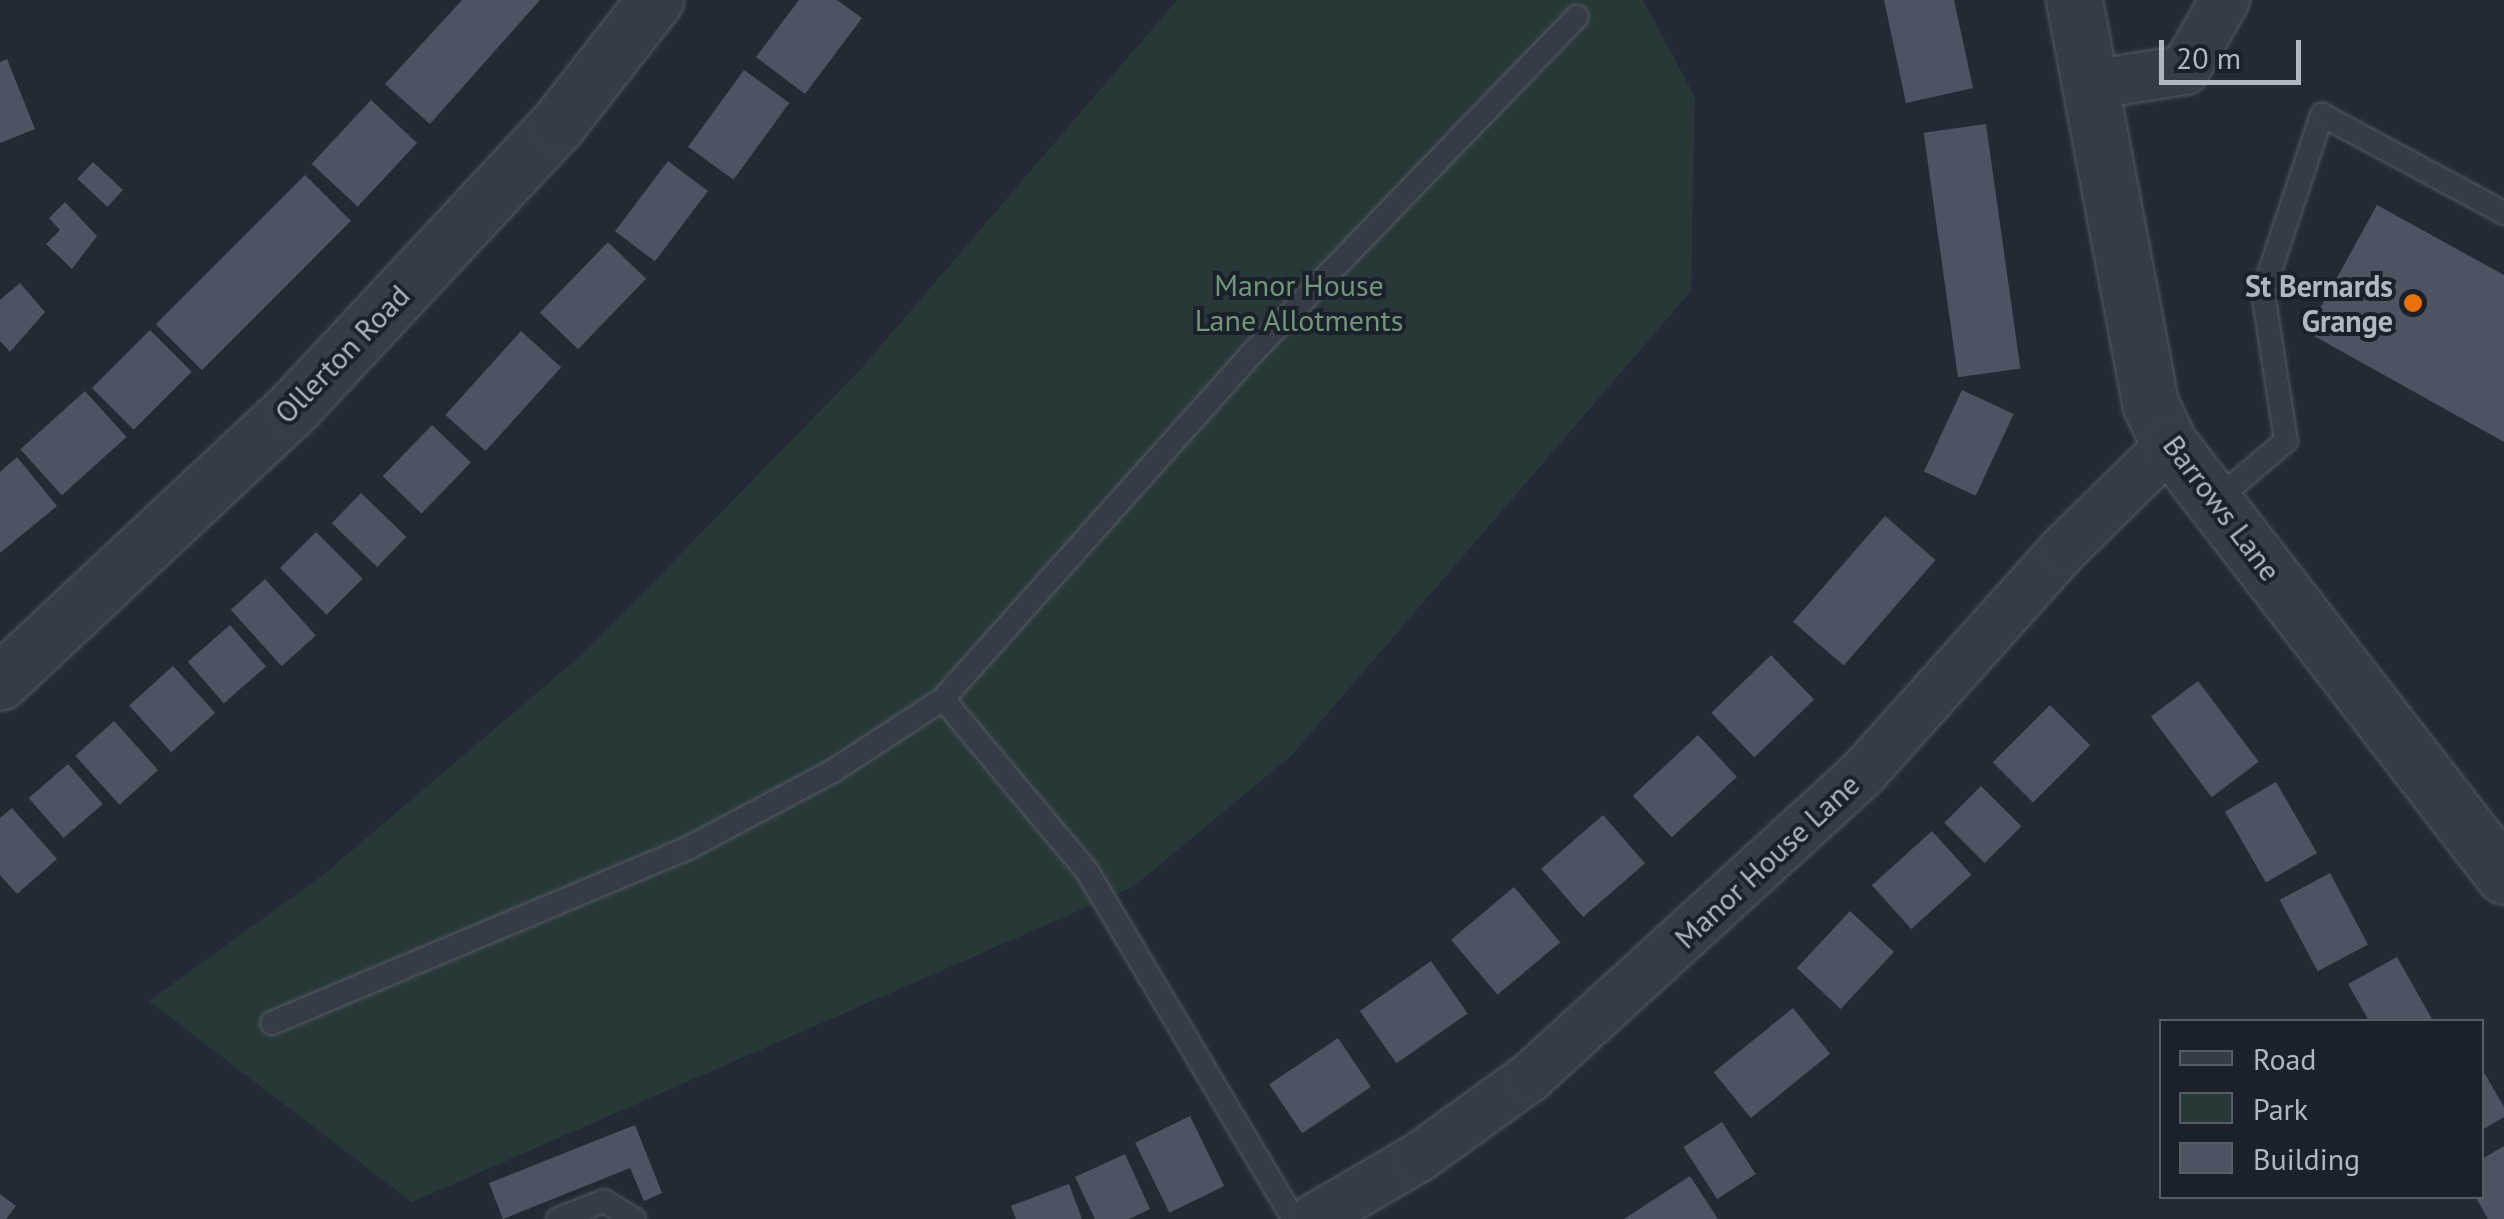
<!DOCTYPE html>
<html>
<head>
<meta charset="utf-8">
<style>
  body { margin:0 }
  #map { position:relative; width:2504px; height:1219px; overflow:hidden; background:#232a35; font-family:"PT Sans",sans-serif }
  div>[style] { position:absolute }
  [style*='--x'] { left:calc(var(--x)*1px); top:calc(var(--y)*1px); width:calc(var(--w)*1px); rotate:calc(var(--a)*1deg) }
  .green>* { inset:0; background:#283838 }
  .building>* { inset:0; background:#4b5460; transform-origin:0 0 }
  .roads { filter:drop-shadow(0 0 2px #545a63) drop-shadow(0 0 2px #545a63) }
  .service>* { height:22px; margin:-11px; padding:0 11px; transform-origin:11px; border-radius:11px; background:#363c45 }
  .minor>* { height:48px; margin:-24px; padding:0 24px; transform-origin:24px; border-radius:24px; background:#363c45 }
  .tertiary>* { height:55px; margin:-27.5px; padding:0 27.5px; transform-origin:27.5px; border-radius:27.5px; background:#363c45 }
  .dots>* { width:28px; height:28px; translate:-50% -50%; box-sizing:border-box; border:5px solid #1b212a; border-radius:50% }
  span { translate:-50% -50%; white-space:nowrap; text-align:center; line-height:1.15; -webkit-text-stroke:8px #1b212a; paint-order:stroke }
  .park-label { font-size:30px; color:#72957b }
  .poi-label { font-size:30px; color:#b1b7c2; font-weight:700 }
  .right { translate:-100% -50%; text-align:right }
  .street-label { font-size:30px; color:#b1b7c2 }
  .legend { position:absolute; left:2159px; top:1019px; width:325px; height:180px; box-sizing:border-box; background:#1b212a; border:2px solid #575d67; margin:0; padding:12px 18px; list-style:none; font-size:30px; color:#b1b7c2 }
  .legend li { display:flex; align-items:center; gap:20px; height:50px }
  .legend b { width:50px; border:2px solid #575d67 }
  .scale { position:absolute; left:2159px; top:40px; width:142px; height:45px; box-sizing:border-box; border:5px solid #b1b7c2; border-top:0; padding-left:12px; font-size:30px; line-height:35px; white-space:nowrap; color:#b1b7c2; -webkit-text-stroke:8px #1b212a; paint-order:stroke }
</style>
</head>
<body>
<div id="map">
  <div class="green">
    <div style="clip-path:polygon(1177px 0,1643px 0,1695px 97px,1691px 291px,1292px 755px,1133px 887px,412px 1202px,149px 1001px,323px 875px,586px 651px,859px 371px)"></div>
  </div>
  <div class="building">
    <div style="clip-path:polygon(462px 0,540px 0,430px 124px,385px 84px)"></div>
    <div style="clip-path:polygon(799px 0,837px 0,862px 18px,805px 94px,756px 57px)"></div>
    <div style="clip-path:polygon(1884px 0,1954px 0,1973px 88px,1906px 103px)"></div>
    <div style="clip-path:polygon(7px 59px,35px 129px,0 143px,0 62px)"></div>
    <div style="left:744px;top:70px;width:56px;height:95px;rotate:36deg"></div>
    <div style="left:371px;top:100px;width:63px;height:87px;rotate:43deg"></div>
    <div style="left:1986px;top:124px;width:247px;height:63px;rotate:82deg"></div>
    <div style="left:668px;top:161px;width:50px;height:88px;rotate:37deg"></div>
    <div style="left:93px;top:162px;width:41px;height:23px;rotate:43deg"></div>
    <div style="left:305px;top:175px;width:65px;height:211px;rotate:45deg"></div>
    <div style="clip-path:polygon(65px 202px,97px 236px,72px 269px,46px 244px,60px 230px,49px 218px)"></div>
    <div style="clip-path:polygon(2377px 205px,2504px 275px,2504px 442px,2307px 332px)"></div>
    <div style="left:608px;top:242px;width:53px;height:98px;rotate:44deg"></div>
    <div style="clip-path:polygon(20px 283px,45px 312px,10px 352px,0 341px,0 300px)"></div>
    <div style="left:150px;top:330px;width:59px;height:82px;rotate:45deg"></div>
    <div style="left:521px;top:331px;width:54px;height:113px;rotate:42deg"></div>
    <div style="left:1962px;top:390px;width:57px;height:90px;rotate:25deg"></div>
    <div style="left:85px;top:391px;width:62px;height:87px;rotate:48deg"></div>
    <div style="left:432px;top:425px;width:54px;height:71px;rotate:44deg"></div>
    <div style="clip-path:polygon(17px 457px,57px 506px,0 553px,0 472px)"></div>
    <div style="left:361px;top:493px;width:63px;height:42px;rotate:44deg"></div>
    <div style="left:1885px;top:516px;width:67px;height:140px;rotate:41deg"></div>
    <div style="left:316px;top:532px;width:66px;height:51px;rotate:45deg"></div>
    <div style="left:265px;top:579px;width:76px;height:46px;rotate:48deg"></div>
    <div style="left:230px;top:625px;width:55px;height:56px;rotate:49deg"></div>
    <div style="left:1771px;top:655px;width:62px;height:83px;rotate:46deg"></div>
    <div style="left:173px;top:666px;width:63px;height:59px;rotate:48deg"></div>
    <div style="left:2198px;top:681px;width:101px;height:59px;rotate:53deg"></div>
    <div style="left:2050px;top:705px;width:57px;height:81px;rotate:45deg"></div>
    <div style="left:114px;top:721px;width:66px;height:52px;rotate:48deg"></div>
    <div style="left:1698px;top:735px;width:57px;height:89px;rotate:47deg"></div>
    <div style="left:68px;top:764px;width:53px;height:52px;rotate:49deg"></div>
    <div style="left:2276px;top:782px;width:82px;height:59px;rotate:60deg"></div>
    <div style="left:1981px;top:786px;width:57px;height:52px;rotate:45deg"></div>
    <div style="clip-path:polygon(12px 808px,57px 859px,17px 894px,0 875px,0 818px)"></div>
    <div style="left:1603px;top:815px;width:64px;height:82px;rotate:49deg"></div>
    <div style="left:1932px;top:831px;width:59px;height:81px;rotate:48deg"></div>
    <div style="left:2330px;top:873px;width:81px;height:57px;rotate:62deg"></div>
    <div style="left:1514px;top:887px;width:72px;height:82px;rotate:50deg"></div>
    <div style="left:1850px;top:911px;width:60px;height:78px;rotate:43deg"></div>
    <div style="clip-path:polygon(2397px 957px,2433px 1021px,2369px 1021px,2348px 984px)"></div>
    <div style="left:1431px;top:961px;width:64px;height:87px;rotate:55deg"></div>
    <div style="left:1793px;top:1008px;width:59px;height:102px;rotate:51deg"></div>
    <div style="left:1338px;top:1038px;width:59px;height:83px;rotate:56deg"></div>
    <div style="clip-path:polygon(2482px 1069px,2504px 1107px,2504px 1117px,2482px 1130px)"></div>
    <div style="left:1190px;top:1116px;width:78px;height:61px;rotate:64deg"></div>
    <div style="left:1722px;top:1122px;width:62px;height:46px;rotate:57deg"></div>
    <div style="clip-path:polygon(635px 1125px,662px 1193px,644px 1201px,630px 1168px,503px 1219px,489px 1183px)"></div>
    <div style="clip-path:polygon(2504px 1146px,2504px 1219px,2488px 1219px,2475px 1196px,2482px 1196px,2482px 1159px)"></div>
    <div style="clip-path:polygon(1125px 1154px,1150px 1209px,1129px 1219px,1095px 1219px,1075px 1177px)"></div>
    <div style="clip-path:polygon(1690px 1176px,1718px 1219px,1624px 1219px)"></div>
    <div style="clip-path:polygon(1069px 1184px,1082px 1219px,1016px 1219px,1011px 1206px)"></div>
    <div style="clip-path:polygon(0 1194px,16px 1206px,6px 1219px,0 1219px)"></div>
  </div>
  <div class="roads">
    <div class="service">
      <div style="--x:2215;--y:501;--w:93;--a:-40.2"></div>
      <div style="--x:2286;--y:441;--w:151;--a:-98.8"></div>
      <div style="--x:2263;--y:292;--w:187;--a:-71.6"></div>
      <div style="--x:2322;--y:115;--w:207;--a:28.3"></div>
      <div style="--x:943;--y:699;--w:472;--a:-48.2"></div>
      <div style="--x:1258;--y:347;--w:459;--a:-46"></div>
      <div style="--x:272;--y:1023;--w:451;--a:-22.8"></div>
      <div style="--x:688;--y:848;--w:164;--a:-28"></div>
      <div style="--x:833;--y:771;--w:131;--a:-33.2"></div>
      <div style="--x:943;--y:699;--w:224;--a:50.1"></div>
      <div style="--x:1087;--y:871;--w:405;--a:59.3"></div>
      <div style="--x:558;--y:1219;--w:49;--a:-21.4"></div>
      <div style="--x:604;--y:1201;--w:35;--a:31"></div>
    </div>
    <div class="minor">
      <div style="--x:2090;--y:85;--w:96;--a:-9"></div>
      <div style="--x:2185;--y:70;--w:81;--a:-60.3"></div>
      <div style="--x:1313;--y:1219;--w:121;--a:-30.2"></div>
      <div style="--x:1418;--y:1158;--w:137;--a:-35.8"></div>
      <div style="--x:1529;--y:1078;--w:452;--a:-42.4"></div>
      <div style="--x:1863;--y:773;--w:300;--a:-48.1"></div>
      <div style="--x:2063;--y:550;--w:150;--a:-44.5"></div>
    </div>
    <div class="tertiary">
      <div style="--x:2074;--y:0;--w:411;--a:79.3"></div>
      <div style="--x:2150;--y:404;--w:46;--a:64"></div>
      <div style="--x:2170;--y:445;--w:545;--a:52.23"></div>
      <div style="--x:0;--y:682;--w:401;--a:-43.1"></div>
      <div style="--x:293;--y:408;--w:387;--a:-47"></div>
      <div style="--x:557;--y:125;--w:159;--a:-51.9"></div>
    </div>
  </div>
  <div class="dots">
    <div style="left:2413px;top:303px;background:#e8710a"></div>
  </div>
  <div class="park-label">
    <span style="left:1299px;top:302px">Manor House<br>Lane Allotments</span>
  </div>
  <div class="poi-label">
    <span class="right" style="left:2393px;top:303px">St Bernards<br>Grange</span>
  </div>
  <div class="street-label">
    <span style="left:342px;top:354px;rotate:-46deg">Ollerton Road</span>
    <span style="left:2222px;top:508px;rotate:53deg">Barrows Lane</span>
    <span style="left:1767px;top:861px;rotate:-43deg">Manor House Lane</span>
  </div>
  <ul class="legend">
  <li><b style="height:12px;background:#363c45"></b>Road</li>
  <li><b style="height:28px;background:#283838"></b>Park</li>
  <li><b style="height:28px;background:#4b5460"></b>Building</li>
  </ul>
  <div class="scale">20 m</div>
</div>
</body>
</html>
